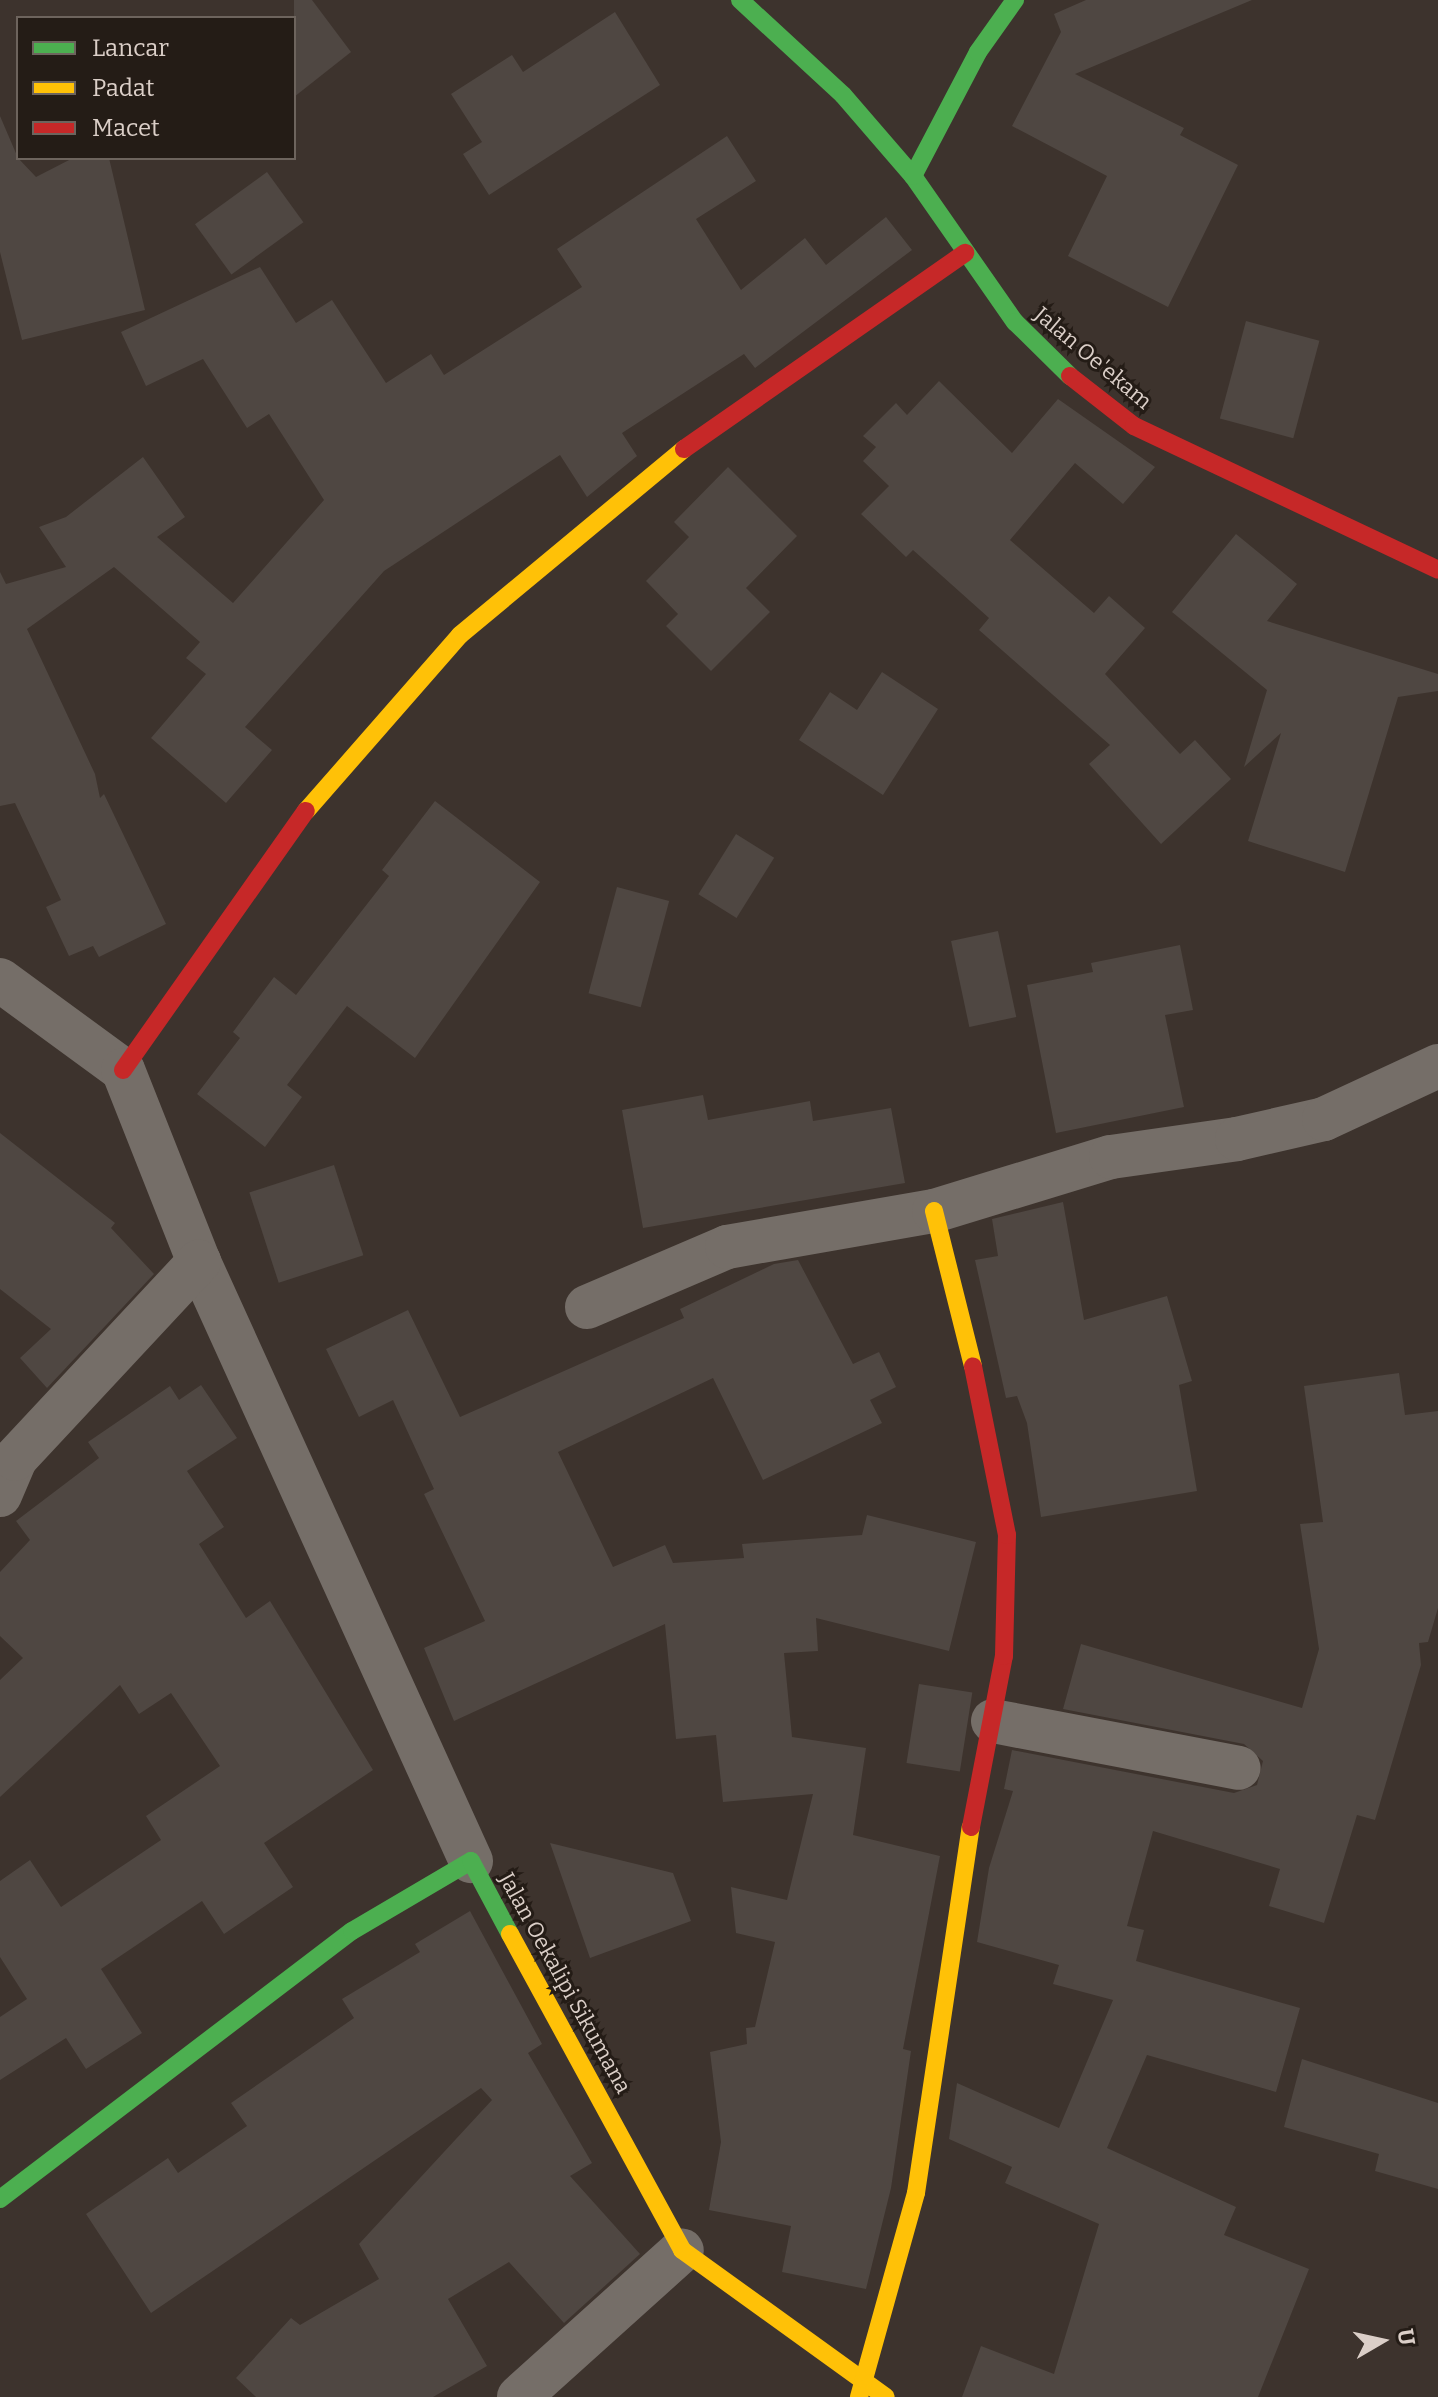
<!DOCTYPE html>
<html>
<head>
<meta charset="utf-8">
<style>
  body { margin:0 }
  #map { position:relative; width:1438px; height:2397px; overflow:hidden; background:#3d332d; font-family:Bitter,serif }
  div>[style] { position:absolute }
  [style*='--x'] { left:calc(var(--x)*1px); top:calc(var(--y)*1px); width:calc(var(--w)*1px); rotate:calc(var(--a)*1deg) }
  .building>* { inset:0; background:#4f4742; transform-origin:0 0 }
  .street>* { height:44px; margin:-22px; padding:0 22px; transform-origin:22px; border-radius:22px; background:#756e68 }
  .fast>* { height:18px; margin:-9px; padding:0 9px; transform-origin:9px; border-radius:9px; background:#4caf50 }
  .slow>* { height:18px; margin:-9px; padding:0 9px; transform-origin:9px; border-radius:9px; background:#ffc107 }
  .jam>* { height:18px; margin:-9px; padding:0 9px; transform-origin:9px; border-radius:9px; background:#c62828 }
  span { translate:-50% -50%; white-space:nowrap; text-align:center; line-height:1.15; -webkit-text-stroke:6px #241c16; paint-order:stroke }
  .street-label { font-size:22px; color:#dbcfc8 }
  .legend { position:absolute; left:16px; top:16px; width:280px; height:144px; box-sizing:border-box; background:#241c16; border:2px solid #6d645d; margin:0; padding:10px 14px; list-style:none; font-size:24px; color:#dbcfc8 }
  .legend li { display:flex; align-items:center; gap:16px; height:40px }
  .legend b { width:40px; border:2px solid #6d645d }
  .north { position:absolute; left:1342px; top:2301px; width:80px; height:80px; -webkit-text-stroke:6px #241c16; paint-order:stroke; rotate:81deg; font-size:22px; font-weight:700; line-height:32px; text-align:center; color:#dbcfc8 }
  .north::after { content:''; display:block; margin:auto; width:28px; height:36px; background:#dbcfc8; clip-path:polygon(50% 0,100% 100%,50% 72%,0 100%) }
</style>
</head>
<body>
<div id="map">
  <div class="building">
    <div style="clip-path:polygon(294px 0,312px 0,351px 52px,294px 97px)"></div>
    <div style="clip-path:polygon(1086px 0,1252px 0,1075px 74px,1184px 128px,1180px 135px,1238px 165px,1168px 307px,1068px 256px,1107px 176px,1012px 126px,1061px 32px,1054px 14px)"></div>
    <div style="clip-path:polygon(615px 12px,660px 85px,489px 195px,463px 154px,482px 142px,451px 94px,512px 55px,523px 72px)"></div>
    <div style="clip-path:polygon(0 116px,18px 158px,36px 177px,73px 158px,109px 158px,145px 310px,22px 340px,0 252px)"></div>
    <div style="clip-path:polygon(727px 136px,756px 181px,696px 219px,741px 290px,805px 238px,826px 265px,886px 217px,912px 250px,755px 368px,744px 354px,622px 433px,637px 456px,587px 497px,560px 455px,384px 571px,245px 727px,272px 750px,226px 803px,151px 738px,206px 674px,186px 658px,200px 642px,114px 567px,27px 629px,95px 774px,100px 798px,104px 794px,166px 924px,99px 957px,93px 946px,69px 956px,46px 907px,61px 900px,15px 803px,0 806px,0 572px,6px 584px,66px 567px,39px 527px,66px 517px,143px 457px,185px 517px,157px 537px,233px 603px,324px 500px,269px 414px,247px 428px,203px 359px,146px 386px,121px 332px,260px 267px,296px 323px,332px 300px,386px 383px,431px 354px,444px 375px,582px 287px,557px 249px)"></div>
    <div style="left:267px;top:172px;width:62px;height:89px;rotate:54deg"></div>
    <div style="left:1246px;top:321px;width:76px;height:101px;rotate:15deg"></div>
    <div style="clip-path:polygon(939px 381px,1012px 453px,1058px 399px,1155px 467px,1123px 504px,1075px 463px,1010px 540px,1094px 613px,1109px 596px,1145px 628px,1105px 674px,1180px 754px,1195px 740px,1231px 779px,1161px 844px,1089px 764px,1110px 745px,979px 630px,989px 618px,913px 550px,906px 557px,861px 514px,889px 486px,863px 461px,876px 447px,863px 436px,896px 403px,907px 415px)"></div>
    <div style="clip-path:polygon(728px 467px,797px 536px,746px 588px,770px 612px,711px 671px,666px 626px,678px 614px,646px 581px,689px 537px,674px 522px)"></div>
    <div style="clip-path:polygon(1236px 534px,1297px 584px,1267px 621px,1438px 674px,1438px 691px,1398px 697px,1345px 872px,1248px 841px,1281px 733px,1244px 767px,1267px 690px,1172px 612px)"></div>
    <div style="clip-path:polygon(882px 672px,938px 709px,883px 795px,799px 740px,830px 692px,857px 710px)"></div>
    <div style="clip-path:polygon(435px 801px,540px 882px,415px 1058px,347px 1006px,287px 1085px,302px 1097px,265px 1147px,197px 1094px,240px 1038px,233px 1032px,274px 977px,296px 995px,389px 876px,382px 870px)"></div>
    <div style="left:736px;top:834px;width:45px;height:71px;rotate:32deg"></div>
    <div style="left:617px;top:887px;width:54px;height:110px;rotate:15deg"></div>
    <div style="left:998px;top:931px;width:88px;height:48px;rotate:78deg"></div>
    <div style="clip-path:polygon(1180px 945px,1193px 1010px,1165px 1015px,1184px 1107px,1056px 1133px,1027px 985px,1093px 972px,1091px 963px)"></div>
    <div style="clip-path:polygon(703px 1095px,708px 1120px,810px 1101px,813px 1121px,891px 1108px,905px 1183px,643px 1228px,622px 1110px)"></div>
    <div style="clip-path:polygon(0 1133px,115px 1223px,111px 1228px,154px 1274px,47px 1388px,20px 1358px,51px 1329px,0 1289px)"></div>
    <div style="left:334px;top:1165px;width:95px;height:89px;rotate:72deg"></div>
    <div style="clip-path:polygon(1063px 1202px,1084px 1320px,1167px 1296px,1192px 1381px,1179px 1385px,1197px 1491px,1041px 1517px,1027px 1423px,1017px 1396px,1006px 1398px,975px 1260px,998px 1256px,992px 1219px)"></div>
    <div style="clip-path:polygon(798px 1260px,853px 1364px,879px 1352px,896px 1387px,870px 1400px,882px 1423px,763px 1480px,713px 1378px,558px 1452px,613px 1567px,665px 1545px,673px 1563px,744px 1558px,742px 1544px,862px 1535px,867px 1515px,976px 1542px,949px 1651px,816px 1618px,818px 1651px,784px 1653px,792px 1737px,866px 1748px,853px 1835px,940px 1856px,903px 2049px,911px 2051px,891px 2188px,866px 2289px,782px 2272px,791px 2226px,709px 2210px,721px 2142px,710px 2052px,747px 2044px,746px 2028px,755px 2027px,775px 1942px,736px 1933px,731px 1887px,787px 1900px,813px 1794px,723px 1802px,716px 1735px,676px 1739px,665px 1624px,454px 1721px,424px 1648px,485px 1621px,424px 1494px,434px 1489px,393px 1400px,359px 1417px,326px 1349px,408px 1310px,460px 1417px,684px 1318px,680px 1309px,774px 1264px)"></div>
    <div style="clip-path:polygon(1399px 1373px,1405px 1415px,1438px 1411px,1438px 1608px,1428px 1642px,1419px 1643px,1421px 1665px,1375px 1820px,1357px 1815px,1324px 1923px,1269px 1906px,1280px 1869px,1153px 1831px,1127px 1926px,1144px 1930px,1136px 1961px,1300px 2008px,1276px 2092px,1147px 2055px,1107px 2148px,1236px 2207px,1224px 2235px,1309px 2269px,1258px 2397px,962px 2397px,981px 2346px,1054px 2374px,1099px 2224px,1005px 2183px,1012px 2167px,949px 2139px,957px 2083px,1059px 2128px,1113px 2000px,1053px 1984px,1059px 1965px,977px 1942px,989px 1868px,1013px 1791px,1004px 1789px,1012px 1750px,1234px 1793px,1257px 1785px,1263px 1761px,1244px 1744px,1063px 1709px,1081px 1644px,1302px 1708px,1319px 1649px,1300px 1524px,1323px 1522px,1304px 1386px)"></div>
    <div style="clip-path:polygon(201px 1385px,237px 1438px,187px 1471px,224px 1527px,199px 1544px,246px 1618px,270px 1601px,373px 1770px,264px 1843px,293px 1887px,224px 1934px,202px 1901px,101px 1969px,142px 2033px,86px 2069px,66px 2038px,0 2080px,0 2017px,27px 1999px,0 1957px,0 1881px,30px 1860px,61px 1907px,161px 1840px,146px 1816px,220px 1766px,171px 1693px,139px 1714px,120px 1685px,0 1797px,0 1680px,23px 1658px,0 1636px,0 1572px,30px 1540px,16px 1521px,99px 1458px,88px 1442px,170px 1386px,179px 1400px)"></div>
    <div style="left:919px;top:1684px;width:54px;height:80px;rotate:9deg"></div>
    <div style="clip-path:polygon(550px 1843px,673px 1873px,691px 1921px,590px 1958px)"></div>
    <div style="clip-path:polygon(470px 1911px,542px 2044px,528px 2053px,592px 2163px,570px 2176px,640px 2254px,564px 2323px,509px 2262px,448px 2299px,487px 2366px,433px 2397px,256px 2397px,236px 2378px,291px 2318px,300px 2325px,379px 2279px,359px 2244px,492px 2100px,481px 2088px,151px 2313px,86px 2214px,168px 2158px,178px 2173px,247px 2126px,231px 2103px,354px 2018px,342px 1999px,420px 1952px,415px 1944px)"></div>
    <div style="clip-path:polygon(1302px 2059px,1438px 2103px,1438px 2189px,1375px 2171px,1379px 2154px,1284px 2127px)"></div>
  </div>
  <div class="street">
    <div style="--x:0;--y:980;--w:152;--a:36.2"></div>
    <div style="--x:123;--y:1070;--w:206;--a:68.4"></div>
    <div style="--x:199;--y:1262;--w:658;--a:65.58"></div>
    <div style="--x:587;--y:1307;--w:152;--a:-23.2"></div>
    <div style="--x:727;--y:1247;--w:210;--a:-9.9"></div>
    <div style="--x:934;--y:1211;--w:185;--a:-17"></div>
    <div style="--x:1111;--y:1157;--w:127;--a:-8.1"></div>
    <div style="--x:1237;--y:1139;--w:89;--a:-12.9"></div>
    <div style="--x:1324;--y:1119;--w:126;--a:-24.9"></div>
    <div style="--x:0;--y:1495;--w:39;--a:-67"></div>
    <div style="--x:15;--y:1459;--w:270;--a:-47"></div>
    <div style="--x:993;--y:1721;--w:250;--a:10.8"></div>
    <div style="--x:519;--y:2397;--w:219;--a:-42"></div>
  </div>
  <div class="fast">
    <div style="--x:740;--y:0;--w:140;--a:42.7"></div>
    <div style="--x:843;--y:95;--w:107;--a:49.2"></div>
    <div style="--x:913;--y:176;--w:178;--a:55.1"></div>
    <div style="--x:1015;--y:322;--w:77;--a:44.5"></div>
    <div style="--x:913;--y:176;--w:140;--a:-62.3"></div>
    <div style="--x:978;--y:52;--w:64;--a:-54.6"></div>
    <div style="--x:0;--y:2199;--w:442;--a:-37.3"></div>
    <div style="--x:352;--y:1931;--w:138;--a:-30.5"></div>
    <div style="--x:471;--y:1861;--w:83;--a:61.9"></div>
  </div>
  <div class="slow">
    <div style="--x:306;--y:811;--w:234;--a:-48.8"></div>
    <div style="--x:460;--y:635;--w:291;--a:-39.7"></div>
    <div style="--x:934;--y:1211;--w:160;--a:75.9"></div>
    <div style="--x:510;--y:1934;--w:360;--a:61.4"></div>
    <div style="--x:682;--y:2250;--w:251;--a:35.8"></div>
    <div style="--x:859;--y:2397;--w:212;--a:-74.4"></div>
    <div style="--x:916;--y:2193;--w:370;--a:-81.5"></div>
  </div>
  <div class="jam">
    <div style="--x:1070;--y:376;--w:81;--a:38"></div>
    <div style="--x:1134;--y:426;--w:336;--a:25.3"></div>
    <div style="--x:684;--y:449;--w:343;--a:-34.9"></div>
    <div style="--x:123;--y:1070;--w:317;--a:-54.8"></div>
    <div style="--x:971;--y:1827;--w:174;--a:-79.1"></div>
    <div style="--x:1004;--y:1656;--w:121;--a:-88.6"></div>
    <div style="--x:1007;--y:1535;--w:172;--a:-101.4"></div>
  </div>
  <div class="street-label">
    <span style="left:1093px;top:358px;rotate:40deg">Jalan Oe'ekam</span>
    <span style="left:565px;top:1983px;rotate:61deg">Jalan Oekalipi Sikumana</span>
  </div>
  <ul class="legend">
  <li><b style="height:10px;background:#4caf50"></b>Lancar</li>
  <li><b style="height:10px;background:#ffc107"></b>Padat</li>
  <li><b style="height:10px;background:#c62828"></b>Macet</li>
  </ul>
  <div class="north">U</div>
</div>
</body>
</html>
